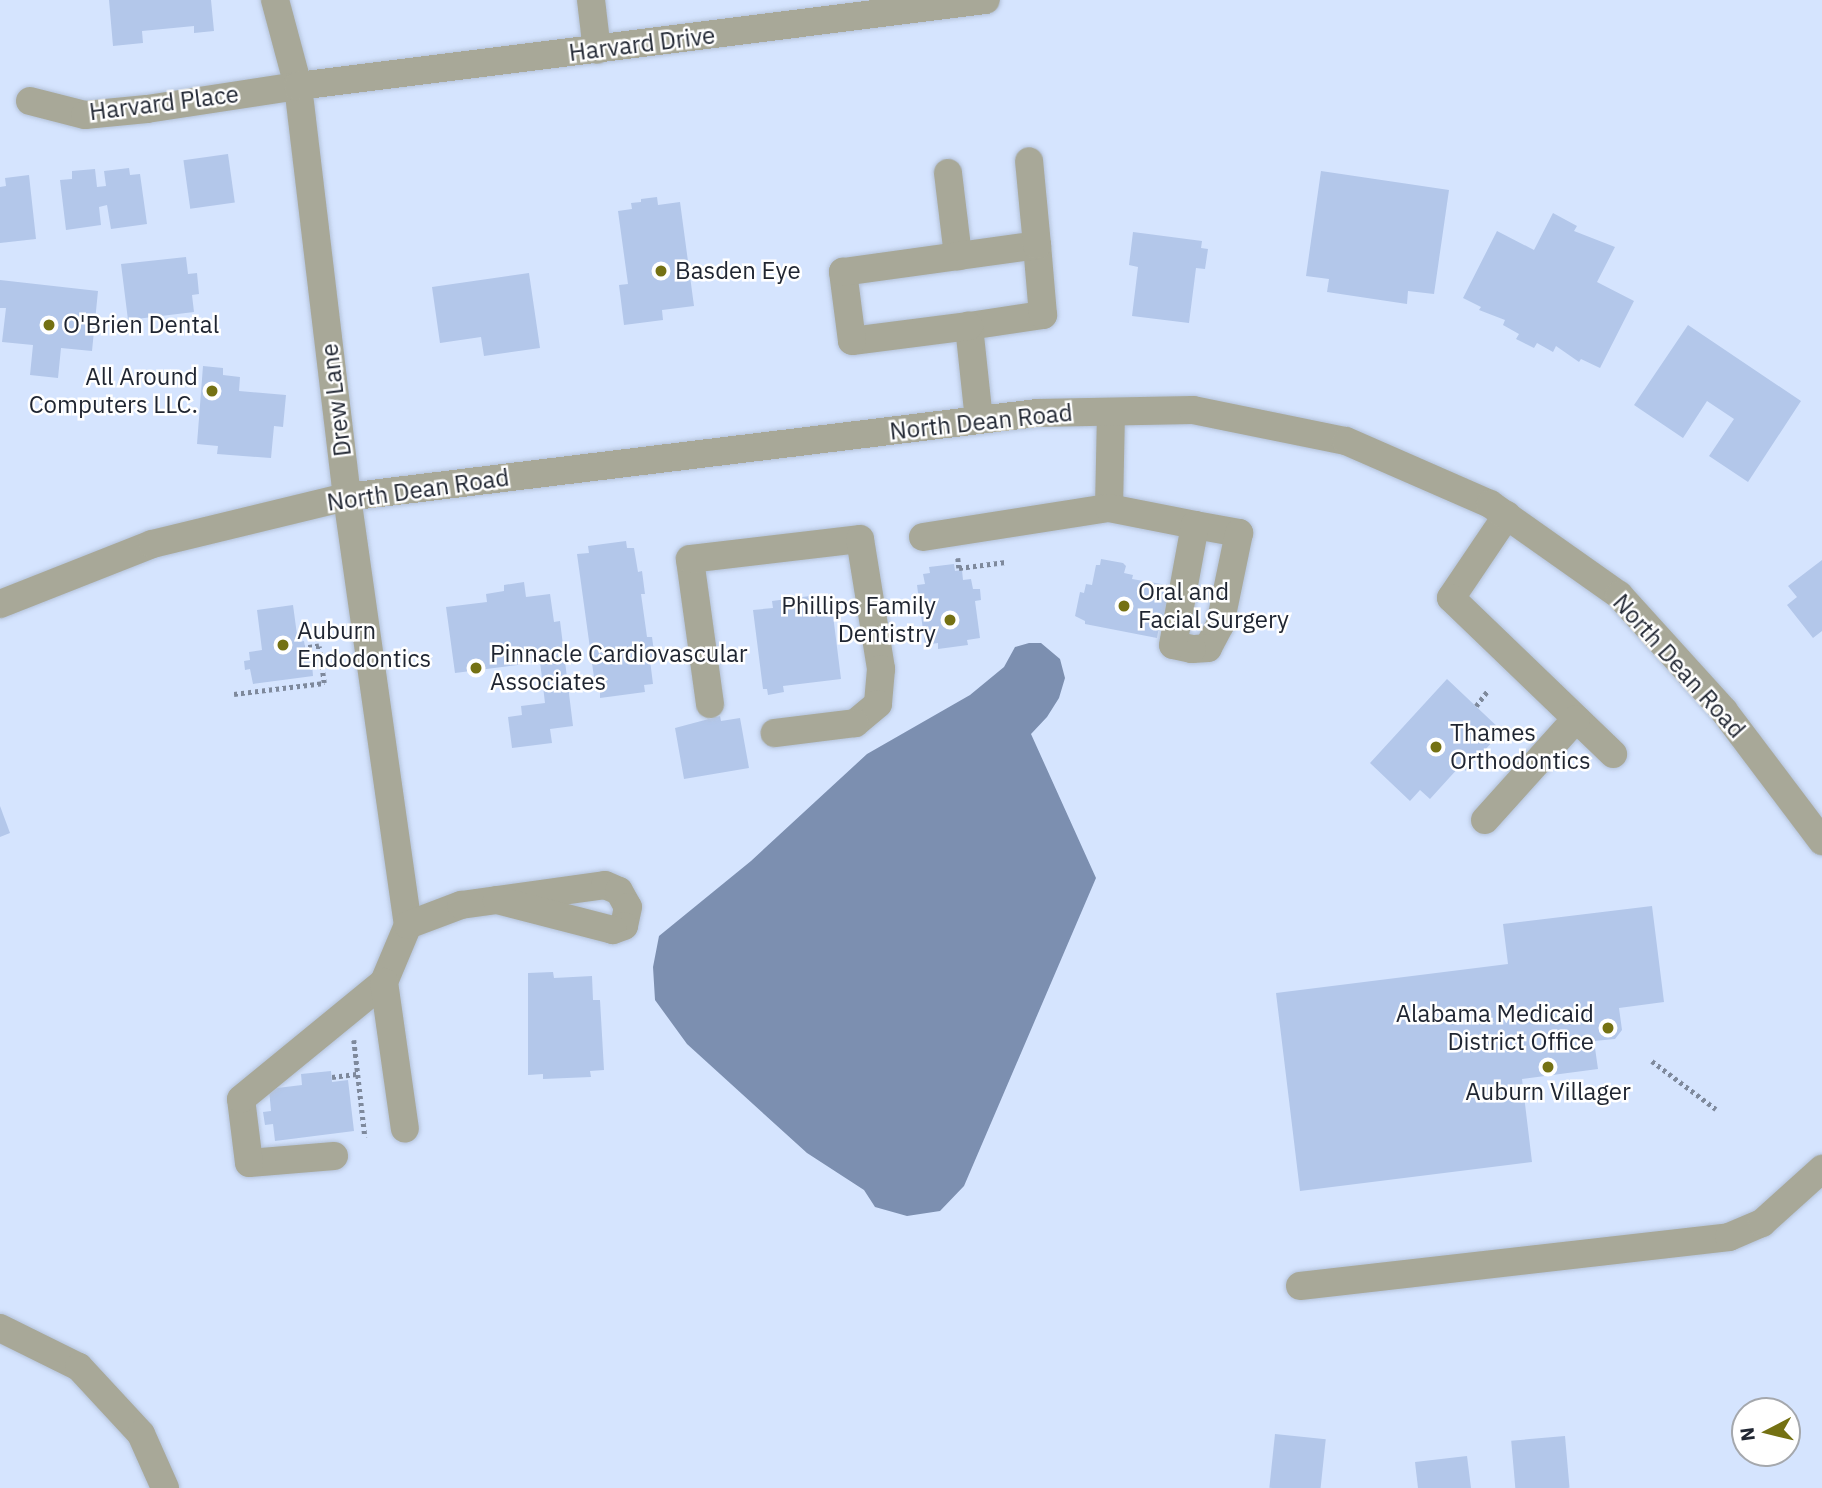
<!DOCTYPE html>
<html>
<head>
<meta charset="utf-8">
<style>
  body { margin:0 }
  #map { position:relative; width:1822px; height:1488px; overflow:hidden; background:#d5e4fe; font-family:"IBM Plex Sans",sans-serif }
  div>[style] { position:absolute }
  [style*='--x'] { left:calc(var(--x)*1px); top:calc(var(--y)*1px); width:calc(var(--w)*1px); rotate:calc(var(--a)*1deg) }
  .water>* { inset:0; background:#7c8fb0 }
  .building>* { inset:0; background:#b3c7ea; transform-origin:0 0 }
  .path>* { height:4.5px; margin-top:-2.25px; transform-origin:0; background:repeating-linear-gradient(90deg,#7e899c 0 3.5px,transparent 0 7px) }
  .roads { filter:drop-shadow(0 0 2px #b4c2d9) drop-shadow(0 0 2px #b4c2d9) }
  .minor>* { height:28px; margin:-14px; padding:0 14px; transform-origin:14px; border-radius:14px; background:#a8a898 }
  .dots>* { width:19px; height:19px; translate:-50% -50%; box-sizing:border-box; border:4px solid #fff; border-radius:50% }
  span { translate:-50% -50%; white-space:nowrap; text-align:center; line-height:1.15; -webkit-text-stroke:5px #fff; paint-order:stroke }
  .street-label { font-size:24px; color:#1f2531 }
  .poi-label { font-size:24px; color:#1f2531 }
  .left { translate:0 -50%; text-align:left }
  .right { translate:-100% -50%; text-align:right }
  .north { position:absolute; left:1731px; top:1397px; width:70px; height:70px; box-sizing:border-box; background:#fff; border:2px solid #a5a8ad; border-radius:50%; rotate:263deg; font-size:19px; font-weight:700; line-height:28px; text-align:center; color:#1f2531 }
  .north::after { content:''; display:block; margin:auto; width:24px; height:32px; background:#747113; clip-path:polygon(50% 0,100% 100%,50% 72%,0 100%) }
</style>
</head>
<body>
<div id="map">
  <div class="water">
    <div style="clip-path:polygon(1029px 643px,1041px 643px,1060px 659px,1065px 678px,1059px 698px,1047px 717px,1031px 734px,1096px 878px,964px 1186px,940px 1211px,907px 1216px,875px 1207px,864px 1190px,807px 1153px,687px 1044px,655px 1000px,653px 967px,659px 936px,751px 861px,867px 754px,970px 695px,1004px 667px,1015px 647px)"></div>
  </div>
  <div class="building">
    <div style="clip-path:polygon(109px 0,211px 0,214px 31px,194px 33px,194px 26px,142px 31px,143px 43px,113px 46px)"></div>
    <div style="left:228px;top:154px;width:49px;height:45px;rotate:82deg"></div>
    <div style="clip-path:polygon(129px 168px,130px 175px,140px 174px,147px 224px,111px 229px,107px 205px,99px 207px,101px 225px,66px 230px,60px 180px,72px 179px,72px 171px,95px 169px,97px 187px,106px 186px,104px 171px)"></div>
    <div style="clip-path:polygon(1321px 171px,1449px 190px,1434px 294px,1408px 291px,1407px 304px,1327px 292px,1329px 279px,1306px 276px)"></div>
    <div style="clip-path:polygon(29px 175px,36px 239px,0 243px,0 187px,6px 186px,5px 178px)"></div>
    <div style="clip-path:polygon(657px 197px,658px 205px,680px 202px,694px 306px,662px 310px,663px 320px,624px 325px,619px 285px,628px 284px,618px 211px,632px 209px,631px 203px,641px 202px,641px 199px)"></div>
    <div style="clip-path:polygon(1553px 213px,1577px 226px,1574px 231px,1615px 247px,1597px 282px,1634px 301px,1600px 368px,1581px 359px,1579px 362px,1556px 346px,1553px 352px,1537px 343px,1534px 348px,1516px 339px,1519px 334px,1503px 325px,1505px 320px,1479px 310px,1481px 307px,1463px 298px,1497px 231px,1534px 250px)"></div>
    <div style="clip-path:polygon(1133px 232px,1202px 241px,1201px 248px,1208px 249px,1205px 269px,1196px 268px,1189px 323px,1132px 316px,1138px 267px,1129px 265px)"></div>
    <div style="clip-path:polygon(186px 257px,188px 274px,197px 273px,199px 294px,192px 295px,194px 312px,128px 320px,121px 264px)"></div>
    <div style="clip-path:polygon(529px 273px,540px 348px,484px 356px,481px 337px,440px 343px,432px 287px)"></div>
    <div style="clip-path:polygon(0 280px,98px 291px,92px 351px,61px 348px,58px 378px,30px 375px,33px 345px,2px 342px,6px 308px,0 308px)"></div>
    <div style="clip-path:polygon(1688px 325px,1801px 401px,1748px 482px,1709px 456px,1734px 419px,1707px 401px,1683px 438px,1634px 405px)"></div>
    <div style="clip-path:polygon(203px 366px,223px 368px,223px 375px,240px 377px,239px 391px,286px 395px,283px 427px,274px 426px,271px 458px,217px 454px,218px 446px,197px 444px)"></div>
    <div style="clip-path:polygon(626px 541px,627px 548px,634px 548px,638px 572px,642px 571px,645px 594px,641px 594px,647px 637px,652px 637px,655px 659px,650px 660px,653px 684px,644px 685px,645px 692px,600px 698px,600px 692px,596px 692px,577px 554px,589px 553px,588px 546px)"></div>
    <div style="clip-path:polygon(1101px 559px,1123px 563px,1126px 566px,1124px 573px,1133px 575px,1132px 579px,1167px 585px,1166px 594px,1173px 596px,1167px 623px,1160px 621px,1157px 638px,1085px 624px,1085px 621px,1075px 616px,1080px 592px,1084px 593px,1086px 584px,1092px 585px,1096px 565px,1100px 565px)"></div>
    <div style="clip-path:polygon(1822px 560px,1822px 631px,1813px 638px,1787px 605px,1797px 597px,1788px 586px)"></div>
    <div style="clip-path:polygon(954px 564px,955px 571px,962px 570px,963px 580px,971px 579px,973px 589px,980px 589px,981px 600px,975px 601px,980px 638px,967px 640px,968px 645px,938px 649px,938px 643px,925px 645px,917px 585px,925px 584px,923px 574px,930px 573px,929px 567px)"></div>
    <div style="clip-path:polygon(524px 582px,526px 597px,550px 594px,554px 622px,560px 621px,573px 726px,550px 729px,552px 743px,512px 748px,508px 717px,522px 715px,521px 706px,545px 703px,540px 662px,455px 673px,446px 607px,487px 602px,486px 594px,504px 591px,504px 585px)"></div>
    <div style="clip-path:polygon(810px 596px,810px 601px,831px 599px,841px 679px,783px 686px,784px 692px,768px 695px,767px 689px,763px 689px,753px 610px,773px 608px,772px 601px)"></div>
    <div style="clip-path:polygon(293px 605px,298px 642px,304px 641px,306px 653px,311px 652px,313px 676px,253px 684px,250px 669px,245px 670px,244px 661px,250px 660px,249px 652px,262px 650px,257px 610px)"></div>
    <div style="clip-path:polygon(1447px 679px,1502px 731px,1466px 771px,1460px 766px,1430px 799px,1420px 790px,1410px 801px,1370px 763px)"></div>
    <div style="clip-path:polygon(720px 716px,721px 721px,740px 718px,749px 768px,684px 779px,675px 728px)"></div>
    <div style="clip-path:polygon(0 806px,10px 833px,0 837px)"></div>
    <div style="clip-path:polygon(1652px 906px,1664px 1002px,1619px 1008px,1622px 1030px,1615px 1039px,1594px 1041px,1598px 1069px,1522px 1079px,1532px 1162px,1300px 1191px,1276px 993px,1508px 964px,1503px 924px)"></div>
    <div style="clip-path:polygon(553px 972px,554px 978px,592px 976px,593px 1000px,600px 1000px,604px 1070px,590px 1071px,591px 1077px,543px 1079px,543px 1074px,528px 1075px,528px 973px)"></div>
    <div style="clip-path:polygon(331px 1071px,332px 1082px,348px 1080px,354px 1131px,275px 1141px,273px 1124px,265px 1125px,263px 1112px,271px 1111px,269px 1089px,302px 1085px,301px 1074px)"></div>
    <div style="left:1275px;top:1434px;width:51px;height:54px;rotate:6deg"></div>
    <div style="left:1565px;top:1436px;width:52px;height:54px;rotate:85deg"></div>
    <div style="clip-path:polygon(1467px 1456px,1471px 1488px,1418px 1488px,1415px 1462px)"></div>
  </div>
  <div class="path">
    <div style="--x:958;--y:558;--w:10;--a:84"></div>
    <div style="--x:959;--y:568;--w:47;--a:-7.3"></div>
    <div style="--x:234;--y:694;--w:91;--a:-7"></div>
    <div style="--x:324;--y:683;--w:37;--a:-98"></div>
    <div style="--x:319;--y:646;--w:14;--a:172"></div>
    <div style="--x:1476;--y:706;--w:20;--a:-53"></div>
    <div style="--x:354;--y:1040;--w:98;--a:83.5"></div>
    <div style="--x:1652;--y:1061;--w:80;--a:36.9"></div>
    <div style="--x:332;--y:1077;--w:26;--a:-7"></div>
  </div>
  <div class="roads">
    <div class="minor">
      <div style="--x:275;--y:0;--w:89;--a:75"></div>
      <div style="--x:298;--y:86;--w:414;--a:83.2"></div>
      <div style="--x:347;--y:497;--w:432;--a:81.9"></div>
      <div style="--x:591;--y:0;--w:50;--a:83.2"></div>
      <div style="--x:30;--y:101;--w:57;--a:14.3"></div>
      <div style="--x:85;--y:115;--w:62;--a:-5.5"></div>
      <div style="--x:147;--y:109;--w:153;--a:-8.7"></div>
      <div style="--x:298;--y:86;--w:693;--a:-7.13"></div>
      <div style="--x:948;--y:173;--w:84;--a:83.1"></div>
      <div style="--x:969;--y:326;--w:75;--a:-8.5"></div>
      <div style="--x:1043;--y:315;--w:70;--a:-94.9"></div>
      <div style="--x:979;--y:420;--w:95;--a:-96.1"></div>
      <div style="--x:969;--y:326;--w:118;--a:172.7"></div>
      <div style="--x:852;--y:341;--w:70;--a:-97.4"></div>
      <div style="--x:843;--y:272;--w:196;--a:-7.9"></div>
      <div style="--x:1037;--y:245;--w:84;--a:-95.4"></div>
      <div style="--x:1109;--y:508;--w:96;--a:-88.8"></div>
      <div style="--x:1507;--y:515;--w:100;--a:124"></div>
      <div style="--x:1451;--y:598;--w:225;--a:43.9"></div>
      <div style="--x:923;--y:537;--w:188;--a:-8.9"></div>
      <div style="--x:1109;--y:508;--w:88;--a:11.2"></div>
      <div style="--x:1195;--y:525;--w:45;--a:10.3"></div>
      <div style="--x:1239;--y:533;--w:94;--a:101.7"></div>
      <div style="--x:1220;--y:625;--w:26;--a:118"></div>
      <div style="--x:1208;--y:648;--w:16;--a:176"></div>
      <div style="--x:1192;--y:649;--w:19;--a:-168"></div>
      <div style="--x:1173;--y:645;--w:122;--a:-79.6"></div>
      <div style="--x:0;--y:604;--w:163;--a:-21.5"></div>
      <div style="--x:152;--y:544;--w:201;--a:-13.6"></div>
      <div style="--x:347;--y:497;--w:695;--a:-6.94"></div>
      <div style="--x:1037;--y:413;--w:156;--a:-1.1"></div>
      <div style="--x:1193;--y:410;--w:156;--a:11.5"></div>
      <div style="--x:1346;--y:441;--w:157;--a:23.6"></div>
      <div style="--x:1490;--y:504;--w:158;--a:35.2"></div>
      <div style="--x:1619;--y:595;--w:156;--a:47.8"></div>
      <div style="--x:1724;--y:711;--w:163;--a:53"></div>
      <div style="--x:710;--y:704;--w:146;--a:-97.9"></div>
      <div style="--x:690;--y:559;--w:171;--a:-6.7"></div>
      <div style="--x:860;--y:539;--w:132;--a:80.8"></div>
      <div style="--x:881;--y:669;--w:35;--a:95"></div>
      <div style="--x:878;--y:704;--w:30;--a:140"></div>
      <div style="--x:855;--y:723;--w:81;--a:172.9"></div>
      <div style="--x:1485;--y:820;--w:136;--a:-48"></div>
      <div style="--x:384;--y:982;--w:62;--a:-67.2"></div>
      <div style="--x:408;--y:925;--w:57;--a:-20.7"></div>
      <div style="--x:461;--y:905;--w:145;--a:-7.9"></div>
      <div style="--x:605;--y:885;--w:15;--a:23"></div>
      <div style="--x:619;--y:891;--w:18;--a:61"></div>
      <div style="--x:628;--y:907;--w:19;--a:102"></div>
      <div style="--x:624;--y:926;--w:12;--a:160"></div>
      <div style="--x:613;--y:930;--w:120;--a:-165.5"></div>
      <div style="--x:334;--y:1156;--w:85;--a:175.3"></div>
      <div style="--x:249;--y:1163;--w:64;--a:-97.1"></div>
      <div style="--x:241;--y:1099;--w:185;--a:-39.3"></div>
      <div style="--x:384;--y:982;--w:148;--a:81.9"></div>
      <div style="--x:1300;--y:1286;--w:432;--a:-6.5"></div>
      <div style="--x:1729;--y:1237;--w:36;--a:-23"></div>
      <div style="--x:1762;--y:1223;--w:81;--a:-42"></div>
      <div style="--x:0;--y:1328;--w:88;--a:26.3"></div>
      <div style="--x:79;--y:1367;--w:91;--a:47.2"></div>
      <div style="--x:141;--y:1434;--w:59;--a:66"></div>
    </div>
  </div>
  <div class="dots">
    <div style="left:661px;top:271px;background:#747113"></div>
    <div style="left:49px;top:325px;background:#747113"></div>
    <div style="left:212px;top:391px;background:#747113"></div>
    <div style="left:1124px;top:606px;background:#747113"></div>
    <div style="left:950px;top:620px;background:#747113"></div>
    <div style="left:283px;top:645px;background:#747113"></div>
    <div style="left:476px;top:668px;background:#747113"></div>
    <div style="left:1436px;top:747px;background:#747113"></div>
    <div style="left:1608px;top:1028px;background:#747113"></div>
    <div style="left:1548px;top:1067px;background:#747113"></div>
  </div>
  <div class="street-label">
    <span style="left:642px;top:44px;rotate:-7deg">Harvard Drive</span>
    <span style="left:164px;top:103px;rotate:-7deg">Harvard Place</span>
    <span style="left:336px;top:400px;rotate:-97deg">Drew Lane</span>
    <span style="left:981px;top:422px;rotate:-6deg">North Dean Road</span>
    <span style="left:418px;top:490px;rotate:-8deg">North Dean Road</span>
    <span style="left:1679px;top:666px;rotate:48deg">North Dean Road</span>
  </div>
  <div class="poi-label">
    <span class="left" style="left:675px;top:271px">Basden Eye</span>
    <span class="left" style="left:63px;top:325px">O'Brien Dental</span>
    <span class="right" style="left:198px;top:391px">All Around<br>Computers LLC.</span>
    <span class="left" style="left:1138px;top:606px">Oral and<br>Facial Surgery</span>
    <span class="right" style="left:936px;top:620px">Phillips Family<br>Dentistry</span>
    <span class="left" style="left:297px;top:645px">Auburn<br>Endodontics</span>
    <span class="left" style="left:490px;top:668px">Pinnacle Cardiovascular<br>Associates</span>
    <span class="left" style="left:1450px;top:747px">Thames<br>Orthodontics</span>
    <span class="right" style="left:1594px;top:1028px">Alabama Medicaid<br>District Office</span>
    <span style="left:1548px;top:1092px">Auburn Villager</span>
  </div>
  <div class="north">N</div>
</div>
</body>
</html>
